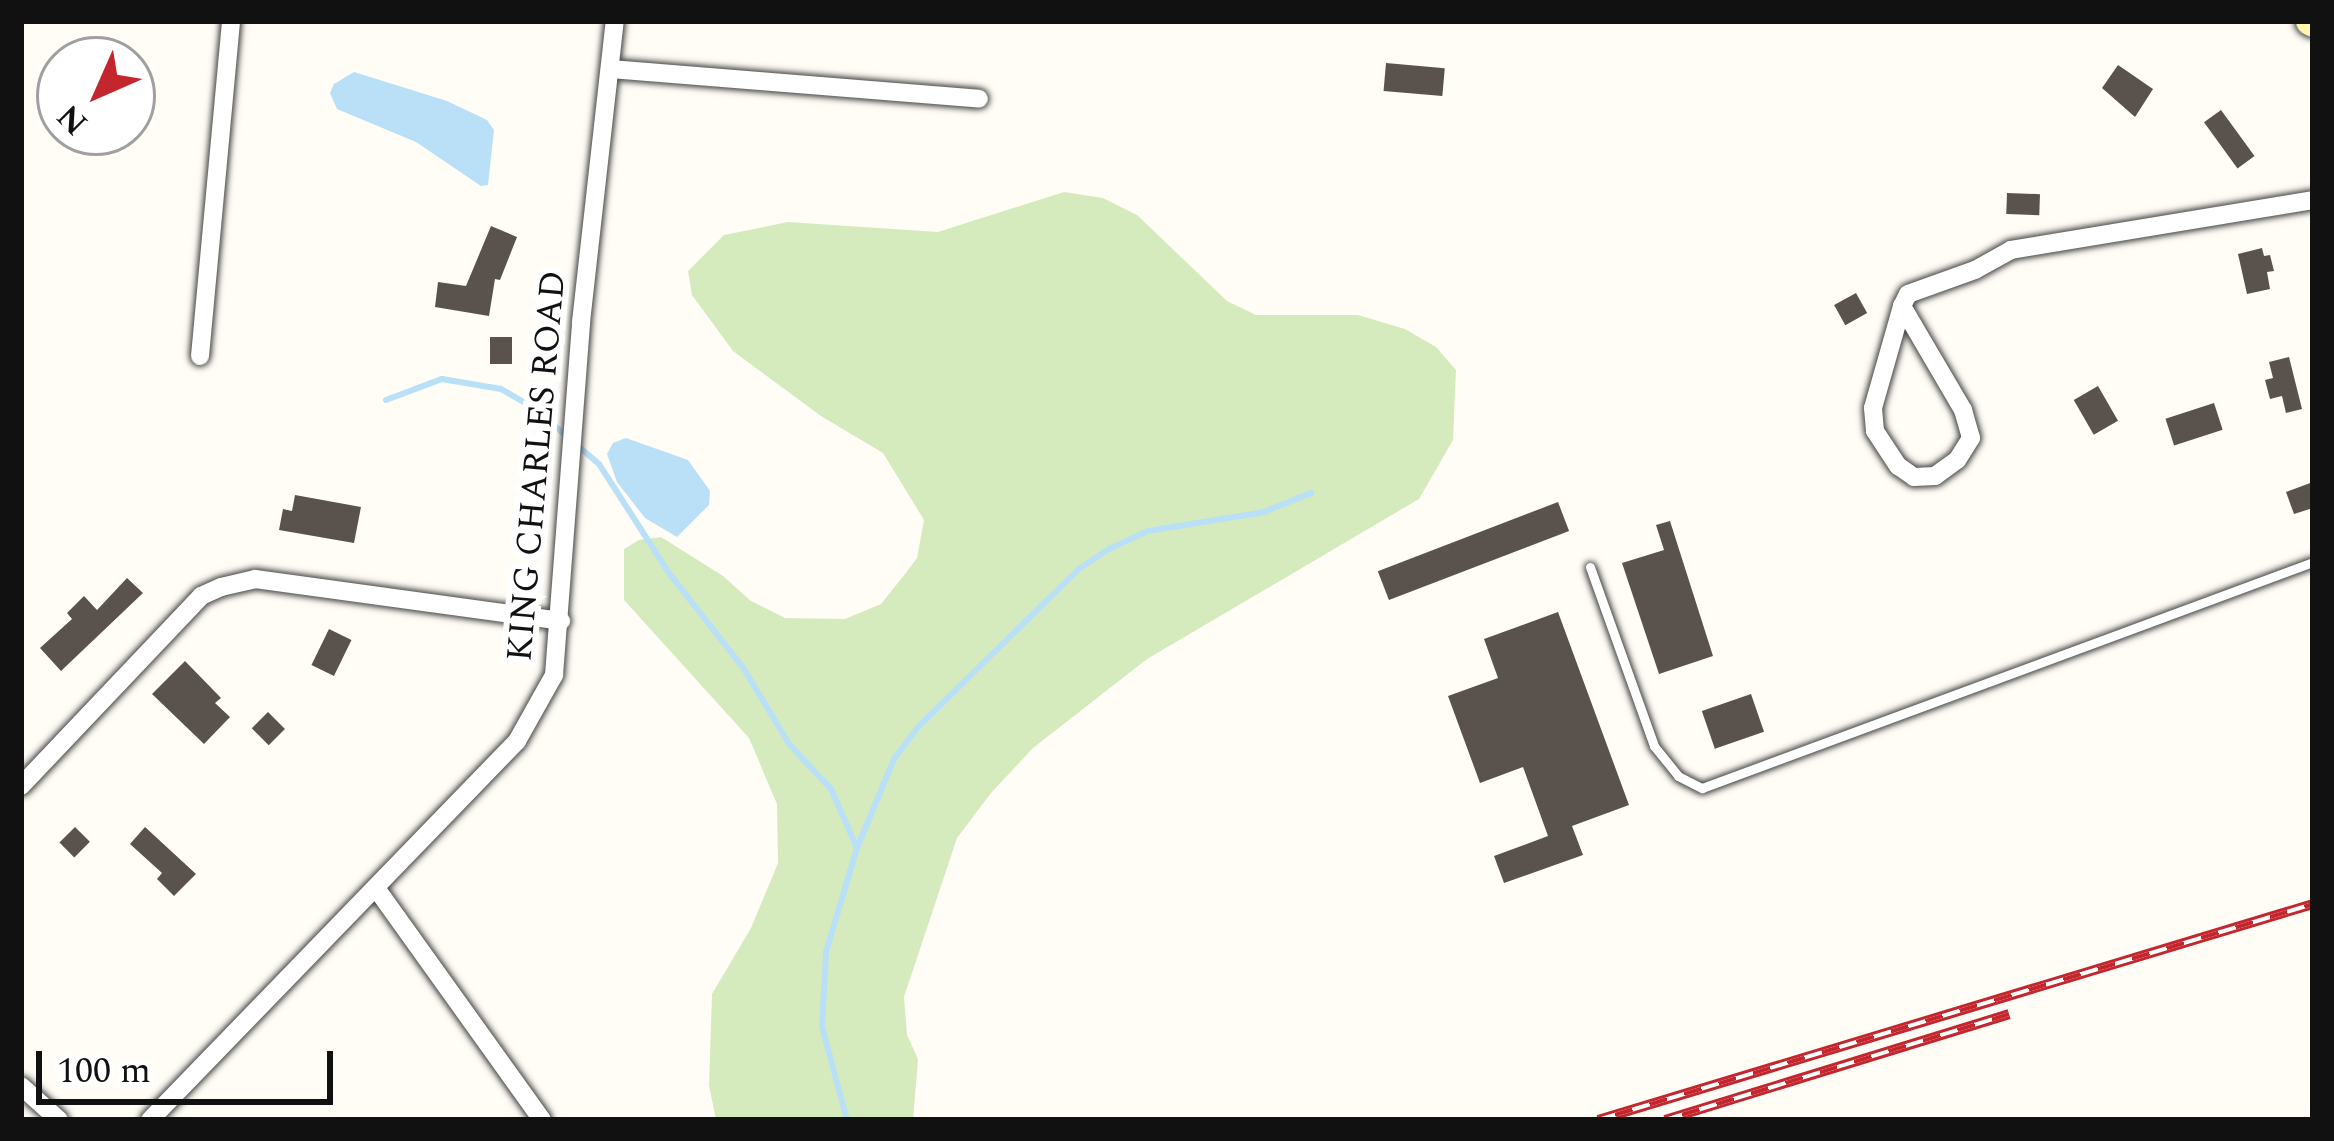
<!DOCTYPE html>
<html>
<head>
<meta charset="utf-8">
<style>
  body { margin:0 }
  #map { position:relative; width:2334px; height:1141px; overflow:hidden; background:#fffdf5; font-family:Spectral,serif }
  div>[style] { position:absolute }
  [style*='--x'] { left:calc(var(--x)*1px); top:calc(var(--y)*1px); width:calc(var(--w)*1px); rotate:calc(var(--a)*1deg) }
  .green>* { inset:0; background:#d5ebbd }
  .water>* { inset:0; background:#b9e0f7 }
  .stream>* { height:6px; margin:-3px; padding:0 3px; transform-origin:3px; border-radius:3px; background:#b9e0f7 }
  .building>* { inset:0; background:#5a524d; transform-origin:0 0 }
  .roads { filter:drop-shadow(0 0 3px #444) drop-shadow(0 0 3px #444) }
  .lane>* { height:9px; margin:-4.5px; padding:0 4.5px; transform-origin:4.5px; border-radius:4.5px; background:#fff }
  .street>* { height:18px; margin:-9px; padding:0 9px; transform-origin:9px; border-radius:9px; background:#fff }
  .secondary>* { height:27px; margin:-13.5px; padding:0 13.5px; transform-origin:13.5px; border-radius:13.5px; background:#fff6b0 }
  .rail>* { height:10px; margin-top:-5px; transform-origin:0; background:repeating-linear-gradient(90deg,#fff 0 18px,#c4262e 0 36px); box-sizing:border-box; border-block:3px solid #c4262e }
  span { translate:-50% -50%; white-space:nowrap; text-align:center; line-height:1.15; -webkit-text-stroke:12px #fff; paint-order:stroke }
  .street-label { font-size:36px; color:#111 }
  .frame { position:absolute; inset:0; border:24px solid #111; pointer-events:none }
  .north { position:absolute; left:36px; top:36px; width:120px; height:120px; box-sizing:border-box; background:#fff; border:3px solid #a0a0a0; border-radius:50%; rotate:225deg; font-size:33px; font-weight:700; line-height:48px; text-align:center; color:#111 }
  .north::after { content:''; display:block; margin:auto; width:42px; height:54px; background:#c4262e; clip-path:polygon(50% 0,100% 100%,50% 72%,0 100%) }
  .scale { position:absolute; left:36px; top:1051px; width:297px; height:54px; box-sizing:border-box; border:6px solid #111; border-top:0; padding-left:15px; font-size:36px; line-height:42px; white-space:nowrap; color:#111; -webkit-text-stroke:9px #fff; paint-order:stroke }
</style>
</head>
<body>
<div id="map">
  <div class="green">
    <div style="clip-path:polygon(1064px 192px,1103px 198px,1137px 215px,1227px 301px,1256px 315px,1358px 315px,1405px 329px,1436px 347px,1456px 370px,1453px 440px,1419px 499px,1147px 659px,1033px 748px,991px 793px,957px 838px,904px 997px,907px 1035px,918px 1059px,913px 1120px,716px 1120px,709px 1085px,712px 994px,751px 928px,778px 863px,777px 804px,749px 738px,624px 600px,624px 549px,639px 540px,661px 537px,723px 576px,751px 601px,785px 618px,845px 619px,881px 604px,905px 574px,917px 558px,924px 520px,883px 453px,821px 416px,733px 351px,692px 295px,688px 271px,724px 235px,788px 222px,938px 232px)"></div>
  </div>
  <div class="water">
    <div style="clip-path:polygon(354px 72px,447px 101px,487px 120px,494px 130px,488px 185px,481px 186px,416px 142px,337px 109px,330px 93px,334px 84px)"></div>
    <div style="clip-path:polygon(626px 438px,688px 460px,710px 491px,709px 505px,677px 537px,645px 518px,617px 482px,607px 454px,613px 443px)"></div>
  </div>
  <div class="stream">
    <div style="--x:386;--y:400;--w:60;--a:-20.6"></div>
    <div style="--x:442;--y:379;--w:60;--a:9.6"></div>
    <div style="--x:501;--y:389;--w:39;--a:30"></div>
    <div style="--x:535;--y:409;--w:84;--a:40.7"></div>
    <div style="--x:599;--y:464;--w:130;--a:57.3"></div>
    <div style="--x:669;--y:573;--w:122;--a:52"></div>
    <div style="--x:744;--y:669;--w:87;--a:59"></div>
    <div style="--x:789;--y:744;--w:62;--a:47"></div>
    <div style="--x:831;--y:789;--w:64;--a:66.2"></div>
    <div style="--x:847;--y:1120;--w:96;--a:-105"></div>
    <div style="--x:822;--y:1027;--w:75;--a:-86.9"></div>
    <div style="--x:826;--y:952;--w:109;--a:-73.4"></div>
    <div style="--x:857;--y:848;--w:96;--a:-67.4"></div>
    <div style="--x:894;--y:759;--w:40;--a:-53"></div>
    <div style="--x:918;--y:727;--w:226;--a:-44.5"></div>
    <div style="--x:1079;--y:569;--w:36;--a:-34"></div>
    <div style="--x:1109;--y:549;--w:43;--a:-24.8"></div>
    <div style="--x:1148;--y:531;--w:118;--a:-9.3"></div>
    <div style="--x:1264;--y:512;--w:51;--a:-22"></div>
  </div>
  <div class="building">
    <div style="left:1386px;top:63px;width:59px;height:28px;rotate:5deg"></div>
    <div style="clip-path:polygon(2118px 65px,2153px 89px,2135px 117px,2102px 88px)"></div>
    <div style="left:2221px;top:110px;width:57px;height:21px;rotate:54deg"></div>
    <div style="left:2007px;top:193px;width:33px;height:21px;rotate:2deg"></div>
    <div style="clip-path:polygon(491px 226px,517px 237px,500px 280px,495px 279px,489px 316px,435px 307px,438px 282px,466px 286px)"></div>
    <div style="clip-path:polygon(2262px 248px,2264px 256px,2270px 255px,2274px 271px,2267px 272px,2270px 289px,2247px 294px,2238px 254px)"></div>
    <div style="left:1856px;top:293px;width:23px;height:25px;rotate:61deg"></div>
    <div style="left:490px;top:337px;width:22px;height:27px"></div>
    <div style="clip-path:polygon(2289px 357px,2302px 409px,2286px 413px,2282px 396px,2270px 399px,2265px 380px,2273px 378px,2269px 362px)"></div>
    <div style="left:2098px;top:386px;width:40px;height:28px;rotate:60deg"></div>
    <div style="left:2214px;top:403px;width:28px;height:51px;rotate:72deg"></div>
    <div style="clip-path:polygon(2313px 482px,2313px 508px,2294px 514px,2286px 492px)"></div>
    <div style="clip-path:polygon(295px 495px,361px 507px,354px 543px,279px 530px,283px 509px,292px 511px)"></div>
    <div style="left:1558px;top:502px;width:31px;height:193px;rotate:69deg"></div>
    <div style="clip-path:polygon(1670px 521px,1713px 656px,1659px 674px,1622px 563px,1664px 550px,1656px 525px)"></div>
    <div style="clip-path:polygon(127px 578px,143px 593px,61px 671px,40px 648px,72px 619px,67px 613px,84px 596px,97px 610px)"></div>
    <div style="clip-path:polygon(1558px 612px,1629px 805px,1572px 826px,1583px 855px,1504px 883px,1494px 856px,1548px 836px,1523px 767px,1480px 783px,1448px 696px,1498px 678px,1484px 639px)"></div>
    <div style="left:329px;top:629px;width:25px;height:40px;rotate:26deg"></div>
    <div style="clip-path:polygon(185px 661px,221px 698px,215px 703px,230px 717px,204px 744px,152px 694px)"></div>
    <div style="left:1751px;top:694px;width:40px;height:52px;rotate:71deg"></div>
    <div style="left:268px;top:712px;width:24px;height:23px;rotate:45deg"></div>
    <div style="left:75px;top:827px;width:21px;height:22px;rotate:45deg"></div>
    <div style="clip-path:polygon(145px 827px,196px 874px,174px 896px,157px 879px,162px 873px,130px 844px)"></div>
  </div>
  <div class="roads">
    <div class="lane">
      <div style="--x:1590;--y:567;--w:190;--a:70.3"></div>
      <div style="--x:1654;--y:746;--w:38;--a:51"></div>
      <div style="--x:1678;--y:776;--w:27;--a:27"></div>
      <div style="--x:1702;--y:788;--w:651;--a:-20.3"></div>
    </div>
    <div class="street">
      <div style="--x:610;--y:69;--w:370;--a:4.6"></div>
      <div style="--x:1902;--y:306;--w:121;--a:59.6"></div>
      <div style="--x:1963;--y:410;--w:29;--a:74"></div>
      <div style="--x:1971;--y:438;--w:26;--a:122"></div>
      <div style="--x:1957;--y:460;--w:27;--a:144"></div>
      <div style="--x:1935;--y:476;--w:21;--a:177"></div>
      <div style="--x:1914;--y:477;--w:19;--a:-145"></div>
      <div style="--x:1898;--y:466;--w:42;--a:-123.3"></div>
      <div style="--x:1875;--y:431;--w:23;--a:-95"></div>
      <div style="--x:1873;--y:408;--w:106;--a:-74.1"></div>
      <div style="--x:1902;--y:306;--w:13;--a:-63"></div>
      <div style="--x:1908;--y:294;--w:71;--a:-19.7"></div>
      <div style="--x:1975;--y:270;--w:41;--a:-29.1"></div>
      <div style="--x:2011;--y:250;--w:306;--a:-9.4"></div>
      <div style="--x:200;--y:356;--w:336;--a:-84.7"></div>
      <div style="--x:21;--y:786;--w:262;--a:-46.5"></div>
      <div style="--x:201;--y:596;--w:22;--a:-24"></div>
      <div style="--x:221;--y:587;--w:35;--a:-13"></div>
      <div style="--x:255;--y:579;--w:309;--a:7.8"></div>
      <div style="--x:376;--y:888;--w:285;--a:54.4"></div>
      <div style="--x:21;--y:1086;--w:51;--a:41.8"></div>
      <div style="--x:150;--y:1120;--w:528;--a:-45.92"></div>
      <div style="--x:517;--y:741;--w:76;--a:-60.7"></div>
      <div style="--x:554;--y:675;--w:354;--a:-85.6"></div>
      <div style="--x:581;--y:322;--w:303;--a:-83.6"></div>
    </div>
    <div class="secondary">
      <div style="--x:2309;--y:21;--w:4;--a:27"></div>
    </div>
  </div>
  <div class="rail">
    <div style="--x:1598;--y:1120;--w:747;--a:-16.81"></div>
    <div style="--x:1665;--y:1120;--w:360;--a:-17.1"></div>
  </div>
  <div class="street-label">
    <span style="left:537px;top:466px;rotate:-85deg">KING CHARLES ROAD</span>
  </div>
  <div class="frame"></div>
  <div class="north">N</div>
  <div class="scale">100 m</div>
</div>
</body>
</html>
